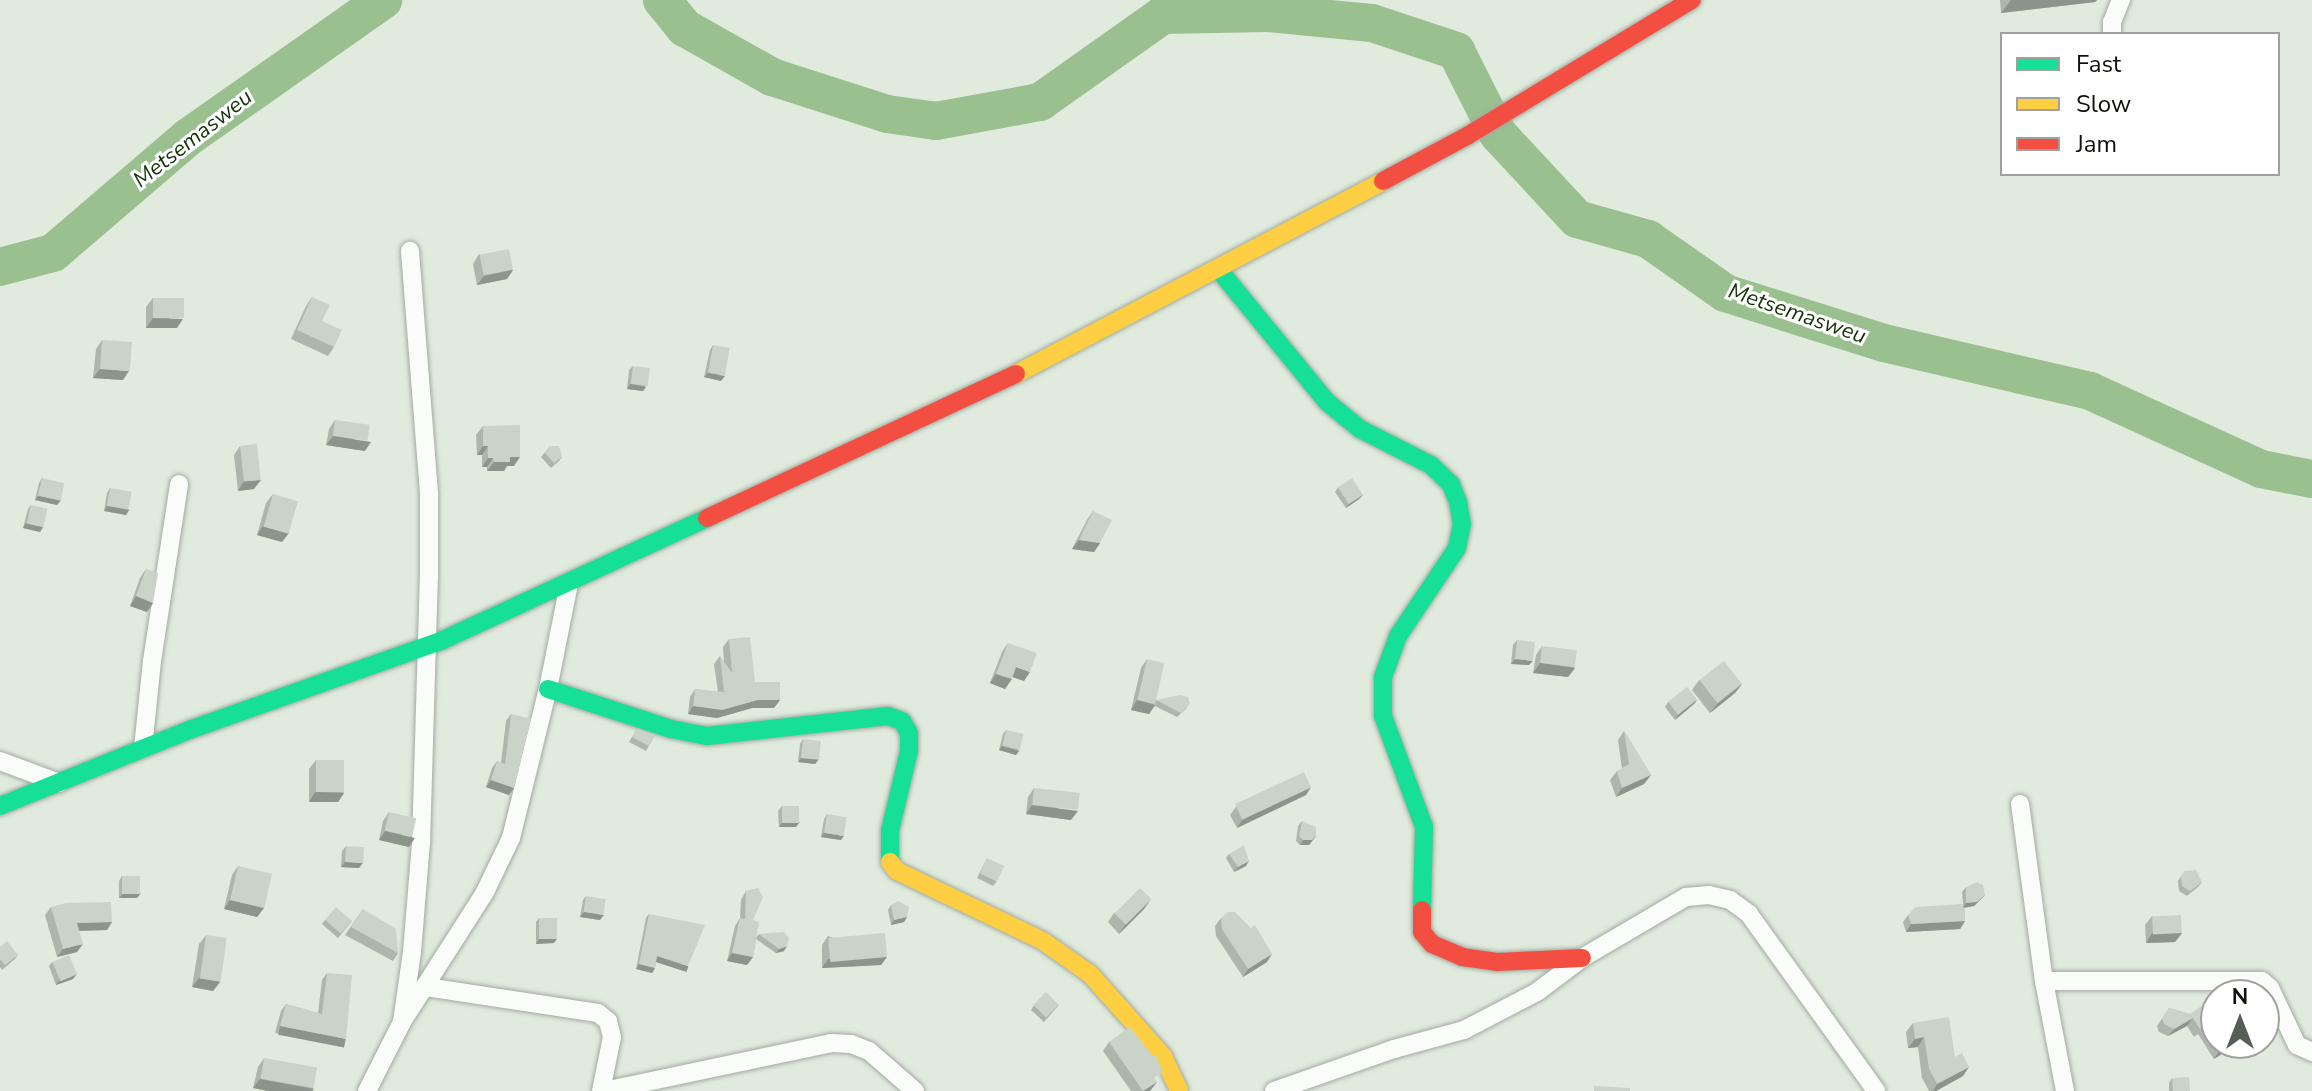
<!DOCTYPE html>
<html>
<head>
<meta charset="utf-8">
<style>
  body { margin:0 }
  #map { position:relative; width:2312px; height:1091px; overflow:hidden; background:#e0ebde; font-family:"Nunito Sans",sans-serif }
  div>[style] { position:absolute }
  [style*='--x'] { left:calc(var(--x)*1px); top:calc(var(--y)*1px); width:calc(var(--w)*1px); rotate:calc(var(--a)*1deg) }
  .river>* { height:38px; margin:-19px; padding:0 19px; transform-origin:19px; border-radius:19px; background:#9ac090 }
  .roads { filter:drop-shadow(0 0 2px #a2aaa0) drop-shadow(0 0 2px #a2aaa0) }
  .street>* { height:18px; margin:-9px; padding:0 9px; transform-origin:9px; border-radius:9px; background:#fafcfa }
  .fast>* { height:18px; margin:-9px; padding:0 9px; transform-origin:9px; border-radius:9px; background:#16e098 }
  .slow>* { height:18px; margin:-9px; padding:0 9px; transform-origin:9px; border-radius:9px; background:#ffcf43 }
  .jam>* { height:18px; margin:-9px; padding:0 9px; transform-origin:9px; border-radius:9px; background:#f24e42 }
  .wall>* { inset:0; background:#aeb5ac }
  .shaded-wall>* { inset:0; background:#8d948c; transform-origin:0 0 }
  .building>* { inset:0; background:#cad3c8; transform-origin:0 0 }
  span { translate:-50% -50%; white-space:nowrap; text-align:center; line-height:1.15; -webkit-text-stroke:6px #fff; paint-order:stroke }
  .water-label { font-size:22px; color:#123308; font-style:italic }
  .legend { position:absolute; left:2000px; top:32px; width:280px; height:144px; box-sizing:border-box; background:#fff; border:2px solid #9ea19d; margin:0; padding:10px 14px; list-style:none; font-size:24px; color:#0c130b }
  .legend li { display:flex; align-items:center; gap:16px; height:40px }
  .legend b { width:40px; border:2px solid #9ea19d }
  .north { position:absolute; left:2200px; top:979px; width:80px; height:80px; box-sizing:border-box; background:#fff; border:2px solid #9ea19d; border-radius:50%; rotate:0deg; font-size:22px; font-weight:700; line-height:32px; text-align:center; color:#0c130b }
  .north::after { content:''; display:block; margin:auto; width:28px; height:36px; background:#565f55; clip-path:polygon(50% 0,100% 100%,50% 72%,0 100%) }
</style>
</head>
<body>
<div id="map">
  <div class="river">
    <div style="--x:662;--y:0;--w:36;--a:51"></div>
    <div style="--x:685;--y:28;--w:100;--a:29.4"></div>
    <div style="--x:772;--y:77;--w:121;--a:17.8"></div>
    <div style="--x:887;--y:114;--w:49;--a:8.1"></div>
    <div style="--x:936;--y:121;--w:106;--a:-10.4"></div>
    <div style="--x:1040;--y:102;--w:151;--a:-35.3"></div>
    <div style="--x:1163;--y:15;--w:105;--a:-1.1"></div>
    <div style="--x:1268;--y:13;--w:104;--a:5.5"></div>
    <div style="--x:1372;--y:23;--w:89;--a:18.4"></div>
    <div style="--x:1456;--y:51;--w:93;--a:63.2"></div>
    <div style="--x:1498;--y:134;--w:116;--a:47.1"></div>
    <div style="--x:1577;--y:219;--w:74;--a:15.7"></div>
    <div style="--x:1648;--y:239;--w:94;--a:35"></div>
    <div style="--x:1725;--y:293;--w:167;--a:17.5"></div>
    <div style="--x:1884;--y:343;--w:212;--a:13.1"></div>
    <div style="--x:2090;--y:391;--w:188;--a:24.5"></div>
    <div style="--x:2261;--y:469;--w:52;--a:11.1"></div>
    <div style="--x:0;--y:267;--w:55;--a:-14.8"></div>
    <div style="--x:53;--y:253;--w:177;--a:-40.6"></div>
    <div style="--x:187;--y:138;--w:240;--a:-35.1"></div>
  </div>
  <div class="roads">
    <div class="street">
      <div style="--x:2112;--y:34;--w:12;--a:-90"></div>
      <div style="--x:2112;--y:22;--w:24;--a:-68"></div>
      <div style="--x:143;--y:748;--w:87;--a:-84.1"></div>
      <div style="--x:152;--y:661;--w:179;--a:-81.3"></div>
      <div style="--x:0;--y:761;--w:63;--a:20.4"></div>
      <div style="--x:2020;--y:804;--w:179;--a:82.3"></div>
      <div style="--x:2044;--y:981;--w:112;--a:79.2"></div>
      <div style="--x:2044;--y:981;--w:218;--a:0"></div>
      <div style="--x:2262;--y:981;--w:11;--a:41"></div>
      <div style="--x:2270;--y:988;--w:63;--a:64.7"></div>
      <div style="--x:2297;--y:1045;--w:17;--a:25"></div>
      <div style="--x:426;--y:987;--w:174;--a:8.6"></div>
      <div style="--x:598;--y:1013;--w:13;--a:39"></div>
      <div style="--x:608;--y:1021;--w:16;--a:76"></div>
      <div style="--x:612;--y:1037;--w:55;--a:101.5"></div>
      <div style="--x:402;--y:1022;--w:71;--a:-81.9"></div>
      <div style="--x:412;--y:952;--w:109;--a:-85.3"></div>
      <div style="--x:421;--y:843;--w:266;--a:-88.3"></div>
      <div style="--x:429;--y:577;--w:84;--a:-90"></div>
      <div style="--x:429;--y:493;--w:243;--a:-94.5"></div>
      <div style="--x:367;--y:1091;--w:77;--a:-63.1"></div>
      <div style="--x:402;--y:1022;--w:154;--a:-57.4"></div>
      <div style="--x:485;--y:892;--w:60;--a:-64.3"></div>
      <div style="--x:511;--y:838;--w:154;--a:-76.1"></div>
      <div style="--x:548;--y:689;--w:107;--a:-78.7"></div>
      <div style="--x:604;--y:1091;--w:232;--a:-11.9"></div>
      <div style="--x:831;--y:1043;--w:20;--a:3"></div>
      <div style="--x:851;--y:1044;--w:19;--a:21"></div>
      <div style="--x:869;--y:1051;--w:61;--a:41"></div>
      <div style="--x:1274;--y:1091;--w:127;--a:-19.3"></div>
      <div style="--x:1394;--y:1049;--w:73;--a:-15.2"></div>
      <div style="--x:1464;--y:1030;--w:82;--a:-27.5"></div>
      <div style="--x:1537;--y:992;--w:56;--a:-37.1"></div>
      <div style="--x:1582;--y:958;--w:121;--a:-30.4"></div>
      <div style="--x:1686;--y:897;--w:23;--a:-5"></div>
      <div style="--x:1709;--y:895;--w:22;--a:13"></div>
      <div style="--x:1730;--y:900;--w:24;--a:36"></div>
      <div style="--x:1749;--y:914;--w:218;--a:54.3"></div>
    </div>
    <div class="fast">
      <div style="--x:1219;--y:270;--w:171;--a:50.7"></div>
      <div style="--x:1327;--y:402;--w:43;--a:39.3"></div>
      <div style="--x:1360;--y:429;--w:80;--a:26.9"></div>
      <div style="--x:1431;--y:465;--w:28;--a:44"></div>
      <div style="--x:1451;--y:484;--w:19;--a:69"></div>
      <div style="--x:1458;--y:502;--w:22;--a:80"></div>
      <div style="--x:1462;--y:524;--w:25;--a:102"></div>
      <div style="--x:1457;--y:548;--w:106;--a:123.8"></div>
      <div style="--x:1398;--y:636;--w:44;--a:110.1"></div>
      <div style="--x:1383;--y:677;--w:39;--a:90"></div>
      <div style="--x:1383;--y:716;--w:118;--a:69.7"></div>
      <div style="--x:1424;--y:827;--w:83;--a:91.4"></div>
      <div style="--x:548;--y:689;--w:129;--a:18"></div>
      <div style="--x:671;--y:729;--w:37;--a:11"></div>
      <div style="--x:707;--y:736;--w:182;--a:-6.3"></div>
      <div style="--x:888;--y:716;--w:15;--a:20"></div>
      <div style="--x:902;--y:721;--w:14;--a:60"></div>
      <div style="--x:909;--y:733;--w:18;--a:90"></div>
      <div style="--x:909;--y:751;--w:82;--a:103.4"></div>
      <div style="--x:890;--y:831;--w:31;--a:90"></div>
      <div style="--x:0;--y:806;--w:207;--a:-21.9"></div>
      <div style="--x:192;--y:729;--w:266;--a:-19.5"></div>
      <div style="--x:443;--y:640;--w:291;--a:-24.8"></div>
    </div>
    <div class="slow">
      <div style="--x:1016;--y:374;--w:415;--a:-27.7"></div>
      <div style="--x:890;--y:862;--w:11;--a:52"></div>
      <div style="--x:897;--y:871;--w:162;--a:25.6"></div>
      <div style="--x:1043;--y:941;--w:57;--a:35.1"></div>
      <div style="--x:1090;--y:974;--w:110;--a:48.3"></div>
      <div style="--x:1163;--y:1056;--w:38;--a:65"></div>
    </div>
    <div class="jam">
      <div style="--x:1383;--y:181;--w:95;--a:-28.2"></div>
      <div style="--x:1467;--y:136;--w:263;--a:-31.2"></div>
      <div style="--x:707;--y:518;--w:341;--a:-25"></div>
      <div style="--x:1422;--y:910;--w:22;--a:90"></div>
      <div style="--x:1422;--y:932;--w:16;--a:50"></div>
      <div style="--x:1432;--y:944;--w:33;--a:23"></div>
      <div style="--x:1462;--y:957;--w:35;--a:8"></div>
      <div style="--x:1497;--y:962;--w:85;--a:-2.7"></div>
    </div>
  </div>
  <div class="wall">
    <div style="clip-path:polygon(2000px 0,2097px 0,2095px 2px,2001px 13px)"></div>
    <div style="clip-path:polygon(479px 254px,513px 270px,507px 279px,477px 285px,473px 264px)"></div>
    <div style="clip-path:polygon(312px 297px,334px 347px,328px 356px,291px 339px,306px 306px)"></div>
    <div style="clip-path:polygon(153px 298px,177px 328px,146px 328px,146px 307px)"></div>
    <div style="clip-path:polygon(102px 340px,123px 380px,93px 378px,96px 349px)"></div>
    <div style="clip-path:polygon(713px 345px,721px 381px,704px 377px,710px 350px)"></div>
    <div style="clip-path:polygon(633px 366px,646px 387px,643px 391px,627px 389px,629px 370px)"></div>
    <div style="clip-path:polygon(335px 420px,365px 451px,326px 445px,329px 429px)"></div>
    <div style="clip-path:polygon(483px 426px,514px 466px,507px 466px,504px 471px,487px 471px,487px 467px,482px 467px,482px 455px,477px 455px,476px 435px)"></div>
    <div style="clip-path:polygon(240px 446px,254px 489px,238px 491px,234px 455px)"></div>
    <div style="clip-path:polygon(550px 446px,562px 457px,559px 461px,551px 468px,541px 457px)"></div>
    <div style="clip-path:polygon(42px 478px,61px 500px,57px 505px,35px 500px,39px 483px)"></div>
    <div style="clip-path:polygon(1338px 487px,1363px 495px,1359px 499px,1346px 508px,1335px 492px)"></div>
    <div style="clip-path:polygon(110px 488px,129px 510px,126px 515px,104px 511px,107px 493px)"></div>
    <div style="clip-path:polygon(273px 494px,282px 542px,257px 535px,266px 503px)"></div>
    <div style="clip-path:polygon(31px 505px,43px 527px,40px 532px,23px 528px,28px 509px)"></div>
    <div style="clip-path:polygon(1093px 511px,1100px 543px,1094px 552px,1072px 549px,1087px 520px)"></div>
    <div style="clip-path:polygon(146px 569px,153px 603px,147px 612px,130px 606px,140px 578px)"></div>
    <div style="clip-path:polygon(729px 639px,755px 682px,780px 700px,774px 708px,752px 708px,717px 718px,688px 714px,690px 697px,695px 689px,718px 692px,714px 664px,720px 656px,724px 662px,723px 647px)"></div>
    <div style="clip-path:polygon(1517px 640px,1529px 665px,1511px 664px,1513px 645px)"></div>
    <div style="clip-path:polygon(1008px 643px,1024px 681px,1012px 677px,1005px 689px,990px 683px,1002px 652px)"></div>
    <div style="clip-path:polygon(1542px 646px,1575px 668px,1568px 677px,1533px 673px,1536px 655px)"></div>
    <div style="clip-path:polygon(1147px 659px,1156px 700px,1187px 708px,1177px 717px,1155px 706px,1149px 714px,1131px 710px,1141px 668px)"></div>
    <div style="clip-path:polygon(1699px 680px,1742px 684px,1735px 693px,1710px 713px,1692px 690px)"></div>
    <div style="clip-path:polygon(1697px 700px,1694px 704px,1675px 720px,1665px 707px,1668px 702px)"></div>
    <div style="clip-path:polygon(511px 714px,514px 788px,509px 795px,486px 787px,492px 768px,497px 761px,501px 763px,506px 721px)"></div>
    <div style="clip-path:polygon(637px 729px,655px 735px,646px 751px,629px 742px)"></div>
    <div style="clip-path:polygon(1006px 730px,1019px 751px,1016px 755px,999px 750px,1003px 734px)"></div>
    <div style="clip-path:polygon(1624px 731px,1651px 775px,1644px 784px,1616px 797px,1610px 780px,1617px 771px,1622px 769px,1618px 740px)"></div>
    <div style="clip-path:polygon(803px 739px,819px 759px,815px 764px,798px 762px,800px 744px)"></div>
    <div style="clip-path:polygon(316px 760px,344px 793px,338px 802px,309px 802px,309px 769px)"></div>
    <div style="clip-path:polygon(1311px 787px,1306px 795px,1237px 828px,1230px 815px,1236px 807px)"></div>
    <div style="clip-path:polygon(1034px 788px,1071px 820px,1026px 814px,1028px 797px)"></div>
    <div style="clip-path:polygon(782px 806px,796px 827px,779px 827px,778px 811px)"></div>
    <div style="clip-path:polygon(389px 812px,409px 847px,379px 840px,383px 821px)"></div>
    <div style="clip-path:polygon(827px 814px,841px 840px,821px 837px,824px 819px)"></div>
    <div style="clip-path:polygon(1302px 821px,1316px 836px,1309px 845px,1300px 845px,1296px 841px,1298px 826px)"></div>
    <div style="clip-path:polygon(346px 846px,359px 868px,341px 867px,342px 851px)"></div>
    <div style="clip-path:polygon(1229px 854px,1246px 866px,1234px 872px,1226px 858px)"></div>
    <div style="clip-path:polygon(987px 858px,997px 881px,993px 886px,977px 878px)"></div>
    <div style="clip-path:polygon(238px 866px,264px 908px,257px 917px,224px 909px,232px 875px)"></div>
    <div style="clip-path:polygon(2185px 871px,2202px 882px,2198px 887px,2187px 896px,2179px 891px,2178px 881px)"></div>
    <div style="clip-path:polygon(122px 876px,137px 898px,119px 898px,119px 881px)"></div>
    <div style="clip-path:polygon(1966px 887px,1985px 895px,1974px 906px,1964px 907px,1965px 921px,1960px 929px,1906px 932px,1903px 922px,1908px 915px,1963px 904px,1962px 892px)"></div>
    <div style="clip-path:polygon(746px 891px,756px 938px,759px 934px,784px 951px,776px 953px,756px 939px,753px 957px,747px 965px,727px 961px,735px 926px,740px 918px,741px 900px)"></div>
    <div style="clip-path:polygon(586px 896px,600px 920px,580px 917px,583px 900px)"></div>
    <div style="clip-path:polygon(1151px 899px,1144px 909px,1119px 934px,1108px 922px,1114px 913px)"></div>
    <div style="clip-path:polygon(891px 905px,907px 917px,904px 922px,891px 925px,888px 910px)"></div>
    <div style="clip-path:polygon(51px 907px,112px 922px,107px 930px,79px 931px,77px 952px,57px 957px,45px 915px)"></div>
    <div style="clip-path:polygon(363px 909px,398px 953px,393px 961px,345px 935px)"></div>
    <div style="clip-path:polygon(649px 914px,685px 971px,656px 962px,655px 968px,652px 973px,636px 969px,646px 918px)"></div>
    <div style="clip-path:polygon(2152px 916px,2182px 933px,2175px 942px,2146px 943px,2145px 925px)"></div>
    <div style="clip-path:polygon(539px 918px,554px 943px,536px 944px,536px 922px)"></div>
    <div style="clip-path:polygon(1221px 918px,1267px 962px,1243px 977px,1216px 936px,1215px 926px)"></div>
    <div style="clip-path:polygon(325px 920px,352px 921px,338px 938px,322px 924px)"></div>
    <div style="clip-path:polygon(206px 935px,220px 982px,213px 991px,192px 987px,199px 944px)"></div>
    <div style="clip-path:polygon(828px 936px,887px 957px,881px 965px,822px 968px,822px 945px)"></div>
    <div style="clip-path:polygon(0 947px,18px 955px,15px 959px,2px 970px,0 967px)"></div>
    <div style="clip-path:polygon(52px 962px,73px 979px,56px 985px,49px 966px)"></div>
    <div style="clip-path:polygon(327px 973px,341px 1046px,275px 1033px,281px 1011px,286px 1004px,318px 1013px,322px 980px)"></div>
    <div style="clip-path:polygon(1034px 1005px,1059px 1005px,1044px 1022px,1031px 1010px)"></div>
    <div style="clip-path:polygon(2169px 1008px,2190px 1014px,2228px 1050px,2214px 1059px,2198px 1034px,2194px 1037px,2187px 1026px,2168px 1036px,2159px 1032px,2157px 1026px)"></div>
    <div style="clip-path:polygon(1913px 1023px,1955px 1057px,1963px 1076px,1936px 1091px,1929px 1091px,1922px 1078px,1918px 1047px,1908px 1048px,1906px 1032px)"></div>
    <div style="clip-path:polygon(1109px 1042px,1156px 1081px,1150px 1091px,1131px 1091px,1103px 1051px)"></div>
    <div style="clip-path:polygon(264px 1058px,314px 1089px,312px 1091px,268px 1091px,253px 1088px,258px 1067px)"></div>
    <div style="clip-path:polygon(2172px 1078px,2190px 1091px,2169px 1091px,2169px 1083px)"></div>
  </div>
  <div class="shaded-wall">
    <div style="clip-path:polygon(2011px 0,2097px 0,2095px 2px,2001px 13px)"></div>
    <div style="clip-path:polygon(513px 270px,507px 279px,477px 285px,484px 276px)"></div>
    <div style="clip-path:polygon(153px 318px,183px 319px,177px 328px,146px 328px)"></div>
    <div style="clip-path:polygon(100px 369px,129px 371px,123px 380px,93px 378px)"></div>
    <div style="clip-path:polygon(708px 373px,725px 376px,721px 381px,704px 377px)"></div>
    <div style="clip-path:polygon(630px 384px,646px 387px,643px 391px,627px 389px)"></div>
    <div style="clip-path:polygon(333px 436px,371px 442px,365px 451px,326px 445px)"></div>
    <div style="clip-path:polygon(483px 446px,488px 446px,482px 455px,477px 455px)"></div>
    <div style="clip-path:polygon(510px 457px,520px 457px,514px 466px,507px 466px,504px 471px,487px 471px,494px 462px)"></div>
    <div style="clip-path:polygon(488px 458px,493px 458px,487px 467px,482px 467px)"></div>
    <div style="clip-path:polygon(261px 480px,254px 489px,238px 491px,244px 481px)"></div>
    <div style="clip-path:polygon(1363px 495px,1359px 499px,1346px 508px,1349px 504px)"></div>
    <div style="clip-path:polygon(38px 496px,61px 500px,57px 505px,35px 500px)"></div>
    <div style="clip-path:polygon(107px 506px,129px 510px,126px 515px,104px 511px)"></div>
    <div style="clip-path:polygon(26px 523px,43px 527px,40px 532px,23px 528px)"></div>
    <div style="clip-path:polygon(263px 526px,289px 533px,282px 542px,257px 535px)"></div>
    <div style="clip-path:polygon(1079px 540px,1100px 543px,1094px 552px,1072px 549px)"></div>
    <div style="clip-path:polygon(136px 596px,153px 603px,147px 612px,130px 606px)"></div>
    <div style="clip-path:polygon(1515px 659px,1533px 661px,1529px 665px,1511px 664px)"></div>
    <div style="clip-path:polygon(1540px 663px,1575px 668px,1568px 677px,1533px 673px)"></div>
    <div style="clip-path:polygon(1016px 667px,1030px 672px,1024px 681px,1010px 676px)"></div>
    <div style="clip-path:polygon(996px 674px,1012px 679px,1005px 689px,990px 683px)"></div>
    <div style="clip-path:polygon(1742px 684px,1735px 693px,1710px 713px,1717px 704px)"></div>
    <div style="clip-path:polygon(758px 700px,780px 700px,774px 708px,752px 708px,717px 718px,688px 714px,693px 706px)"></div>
    <div style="clip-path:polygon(1137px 700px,1155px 705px,1149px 714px,1131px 710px)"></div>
    <div style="clip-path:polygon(1697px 700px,1694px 704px,1675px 720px,1678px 715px)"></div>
    <div style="clip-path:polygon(1002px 746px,1019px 751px,1016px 755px,999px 750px)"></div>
    <div style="clip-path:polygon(801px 758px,819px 759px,815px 764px,798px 762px)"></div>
    <div style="clip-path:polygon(1651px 775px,1644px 784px,1616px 797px,1622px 788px)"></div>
    <div style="clip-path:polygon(491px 780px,514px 788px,509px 795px,486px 787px)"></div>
    <div style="clip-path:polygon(1311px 787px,1306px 795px,1237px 828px,1242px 820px)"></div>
    <div style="clip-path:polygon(315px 792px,344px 793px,338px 802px,309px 802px)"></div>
    <div style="clip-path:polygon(1032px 805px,1078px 811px,1071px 820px,1026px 814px)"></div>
    <div style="clip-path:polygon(800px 822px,796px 827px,779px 827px,782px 823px)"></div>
    <div style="clip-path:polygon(385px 831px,415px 838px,409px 847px,379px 840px)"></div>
    <div style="clip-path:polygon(824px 833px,844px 836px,841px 840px,821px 837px)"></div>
    <div style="clip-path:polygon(1316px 836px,1309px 845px,1300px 845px,1303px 840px)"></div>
    <div style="clip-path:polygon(1249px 861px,1246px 866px,1234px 872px,1238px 867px)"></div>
    <div style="clip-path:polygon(345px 862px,363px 863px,359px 868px,341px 867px)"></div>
    <div style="clip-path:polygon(141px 893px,137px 898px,119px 898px,123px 894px)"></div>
    <div style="clip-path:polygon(1985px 895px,1974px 906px,1963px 908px,1966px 903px)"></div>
    <div style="clip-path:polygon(1151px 899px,1144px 909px,1119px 934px,1125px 925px)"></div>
    <div style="clip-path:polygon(230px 900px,264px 908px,257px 917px,224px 909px)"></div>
    <div style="clip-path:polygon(584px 912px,604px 915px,600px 920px,580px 917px)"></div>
    <div style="clip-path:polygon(907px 917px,904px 922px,891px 925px,894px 920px)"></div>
    <div style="clip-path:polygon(1965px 921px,1960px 929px,1906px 932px,1911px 924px)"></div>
    <div style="clip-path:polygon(112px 922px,107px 930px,71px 931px,77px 923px)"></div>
    <div style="clip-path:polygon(2152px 933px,2182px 933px,2175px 942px,2146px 943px)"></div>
    <div style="clip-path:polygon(539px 939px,557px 939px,554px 943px,536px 944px)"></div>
    <div style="clip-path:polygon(83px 944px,77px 952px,57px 957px,63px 949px)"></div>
    <div style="clip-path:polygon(787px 946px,784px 951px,776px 953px,779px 949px)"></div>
    <div style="clip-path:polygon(732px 953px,753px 957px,747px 965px,727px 961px)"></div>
    <div style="clip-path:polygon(1272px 954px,1267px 962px,1243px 977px,1248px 969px)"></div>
    <div style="left:657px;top:956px;width:33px;height:6px;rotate:18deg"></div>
    <div style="clip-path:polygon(887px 957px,881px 965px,822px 968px,828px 959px)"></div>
    <div style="clip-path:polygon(639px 964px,655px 968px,652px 973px,636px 969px)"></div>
    <div style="clip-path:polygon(77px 974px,73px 979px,56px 985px,59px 981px)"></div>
    <div style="clip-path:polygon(199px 978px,220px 982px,213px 991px,192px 987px)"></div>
    <div style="clip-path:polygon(2193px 1018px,2187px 1026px,2168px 1036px,2174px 1029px)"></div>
    <div style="left:280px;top:1026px;width:67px;height:9px;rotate:11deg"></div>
    <div style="clip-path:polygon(1924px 1037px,1918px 1047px,1908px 1048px,1915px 1039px)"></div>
    <div style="clip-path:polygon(2233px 1043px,2228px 1050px,2214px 1059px,2219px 1051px)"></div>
    <div style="clip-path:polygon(1969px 1067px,1963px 1076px,1936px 1091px,1933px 1091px,1937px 1084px)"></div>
    <div style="clip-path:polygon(260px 1079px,314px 1089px,312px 1091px,268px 1091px,253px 1088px)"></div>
    <div style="clip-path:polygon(1157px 1082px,1150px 1091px,1143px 1091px)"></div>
  </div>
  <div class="building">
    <div style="left:509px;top:249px;width:21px;height:30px;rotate:79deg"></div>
    <div style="clip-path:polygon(312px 297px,330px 305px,322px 321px,342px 330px,334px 347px,297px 330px)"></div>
    <div style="left:153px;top:298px;width:31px;height:20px"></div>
    <div style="left:102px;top:340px;width:30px;height:29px;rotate:4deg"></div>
    <div style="left:713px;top:345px;width:17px;height:28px;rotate:10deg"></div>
    <div style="left:633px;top:366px;width:17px;height:18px;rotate:7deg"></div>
    <div style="left:335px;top:420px;width:35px;height:16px;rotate:8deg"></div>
    <div style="clip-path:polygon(520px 425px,520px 457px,510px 457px,510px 462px,494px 462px,493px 458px,488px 458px,488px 446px,483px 446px,483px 426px)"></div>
    <div style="left:257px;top:444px;width:36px;height:17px;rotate:84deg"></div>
    <div style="clip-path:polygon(550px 446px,559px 446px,562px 457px,554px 463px,545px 453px)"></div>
    <div style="left:42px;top:478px;width:23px;height:18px;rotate:13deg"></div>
    <div style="left:1352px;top:478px;width:20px;height:17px;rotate:57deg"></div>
    <div style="left:110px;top:488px;width:22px;height:18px;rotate:10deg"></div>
    <div style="left:273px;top:494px;width:26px;height:34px;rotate:16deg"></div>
    <div style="left:31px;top:505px;width:17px;height:19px;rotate:13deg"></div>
    <div style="clip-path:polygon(1093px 511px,1112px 520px,1100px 543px,1079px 540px)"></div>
    <div style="clip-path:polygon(146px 569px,158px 573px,153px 603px,136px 596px)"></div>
    <div style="clip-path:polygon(750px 637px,755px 682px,780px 682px,780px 700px,758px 700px,722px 710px,693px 706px,695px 689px,724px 692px,720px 656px,732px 673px,729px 639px)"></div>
    <div style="left:1517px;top:640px;width:18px;height:19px;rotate:6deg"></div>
    <div style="clip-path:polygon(1008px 643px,1037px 653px,1030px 672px,1016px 667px,1012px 679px,996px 674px)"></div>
    <div style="left:1542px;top:646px;width:35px;height:17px;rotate:7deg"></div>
    <div style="left:1147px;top:659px;width:18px;height:42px;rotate:13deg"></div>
    <div style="left:1724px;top:661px;width:29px;height:31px;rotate:52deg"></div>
    <div style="left:1687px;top:687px;width:16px;height:24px;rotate:52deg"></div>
    <div style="clip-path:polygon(1180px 695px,1188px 697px,1190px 704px,1181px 713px,1156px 700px)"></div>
    <div style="clip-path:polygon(511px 714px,531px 719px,514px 788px,491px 780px,497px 761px,505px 764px)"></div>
    <div style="clip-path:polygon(637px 729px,655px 735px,649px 746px,632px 737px)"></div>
    <div style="left:1006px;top:730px;width:18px;height:16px;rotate:13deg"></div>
    <div style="clip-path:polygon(1624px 731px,1651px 775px,1622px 788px,1617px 771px,1629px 764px)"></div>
    <div style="left:803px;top:739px;width:18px;height:19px;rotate:6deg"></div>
    <div style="left:316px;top:760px;width:28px;height:32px"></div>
    <div style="left:1304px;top:772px;width:17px;height:76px;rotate:65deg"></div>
    <div style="left:1034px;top:788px;width:46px;height:17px;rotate:6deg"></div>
    <div style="left:782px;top:806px;width:17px;height:17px"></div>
    <div style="left:389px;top:812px;width:28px;height:19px;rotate:13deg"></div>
    <div style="left:827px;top:814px;width:20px;height:19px;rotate:9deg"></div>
    <div style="clip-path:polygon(1302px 821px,1316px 827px,1316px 836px,1312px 840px,1303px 840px,1299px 836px)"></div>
    <div style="clip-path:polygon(1244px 845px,1249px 861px,1238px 867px,1229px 854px)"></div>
    <div style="left:346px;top:846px;width:18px;height:16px;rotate:3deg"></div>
    <div style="left:987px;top:858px;width:19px;height:17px;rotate:25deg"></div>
    <div style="left:238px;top:866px;width:35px;height:35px;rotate:13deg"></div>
    <div style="clip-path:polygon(2196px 870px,2202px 882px,2190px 891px,2182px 886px,2181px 876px,2185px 871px)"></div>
    <div style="left:122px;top:876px;width:18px;height:18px"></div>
    <div style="clip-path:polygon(1977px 882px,1983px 885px,1985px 895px,1977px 902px,1966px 903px,1966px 887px)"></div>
    <div style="clip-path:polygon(758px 888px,763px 897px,753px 920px,759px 922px,753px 957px,732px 953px,740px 918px,745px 919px,746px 891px)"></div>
    <div style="left:1140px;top:888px;width:16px;height:36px;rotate:45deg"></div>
    <div style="left:586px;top:896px;width:20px;height:16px;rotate:9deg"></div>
    <div style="clip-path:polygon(898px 901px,909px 907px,907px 917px,894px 920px,891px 905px)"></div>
    <div style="clip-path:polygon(111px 902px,112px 922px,77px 923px,83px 944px,63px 949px,51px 907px,66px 903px)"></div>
    <div style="clip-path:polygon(1963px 904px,1965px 921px,1911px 924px,1908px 915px,1915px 907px)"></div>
    <div style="left:336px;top:907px;width:21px;height:17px;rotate:41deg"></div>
    <div style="clip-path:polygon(363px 909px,396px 929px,398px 953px,351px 927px)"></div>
    <div style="clip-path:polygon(1228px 912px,1235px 912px,1251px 928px,1255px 925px,1272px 954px,1248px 969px,1222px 929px,1221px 918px)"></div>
    <div style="clip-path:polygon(649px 914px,705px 925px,688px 966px,657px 956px,655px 968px,639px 964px)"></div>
    <div style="left:2181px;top:915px;width:18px;height:29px;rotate:87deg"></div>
    <div style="left:539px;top:918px;width:18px;height:21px"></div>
    <div style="clip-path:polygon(784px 932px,789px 938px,787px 946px,779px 949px,759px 934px)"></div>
    <div style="left:885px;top:933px;width:24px;height:57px;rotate:85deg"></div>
    <div style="left:206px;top:935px;width:21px;height:44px;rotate:8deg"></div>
    <div style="clip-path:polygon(7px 941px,18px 955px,5px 965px,0 959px,0 947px)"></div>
    <div style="left:69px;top:955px;width:21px;height:18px;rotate:67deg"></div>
    <div style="clip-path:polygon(327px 973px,352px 975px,346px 1039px,280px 1026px,286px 1004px,322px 1014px)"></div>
    <div style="left:1046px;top:992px;width:18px;height:18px;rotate:45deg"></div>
    <div style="clip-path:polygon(2207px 1002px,2216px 1016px,2216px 1043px,2232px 1043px,2219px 1051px,2203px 1026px,2200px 1029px,2193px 1018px,2174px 1029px,2164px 1024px,2162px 1018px,2169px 1008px,2190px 1014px)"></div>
    <div style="clip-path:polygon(1949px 1017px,1955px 1057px,1962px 1053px,1969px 1067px,1937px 1084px,1929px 1068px,1924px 1037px,1915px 1039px,1913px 1023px)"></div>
    <div style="clip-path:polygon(1130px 1027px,1152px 1055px,1156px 1056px,1163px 1072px,1154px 1078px,1157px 1082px,1143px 1091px,1109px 1042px)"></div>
    <div style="left:264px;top:1058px;width:54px;height:21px;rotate:10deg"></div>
    <div style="left:2189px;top:1077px;width:14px;height:17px;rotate:86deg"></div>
    <div style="clip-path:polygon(1594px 1086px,1630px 1088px,1630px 1091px,1594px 1091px)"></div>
  </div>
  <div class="water-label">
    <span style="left:193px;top:139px;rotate:-38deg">Metsemasweu</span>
    <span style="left:1797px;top:314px;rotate:19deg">Metsemasweu</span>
  </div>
  <ul class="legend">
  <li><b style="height:10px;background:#16e098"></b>Fast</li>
  <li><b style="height:10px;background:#ffcf43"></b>Slow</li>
  <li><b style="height:10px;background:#f24e42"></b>Jam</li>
  </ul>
  <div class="north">N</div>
</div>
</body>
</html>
